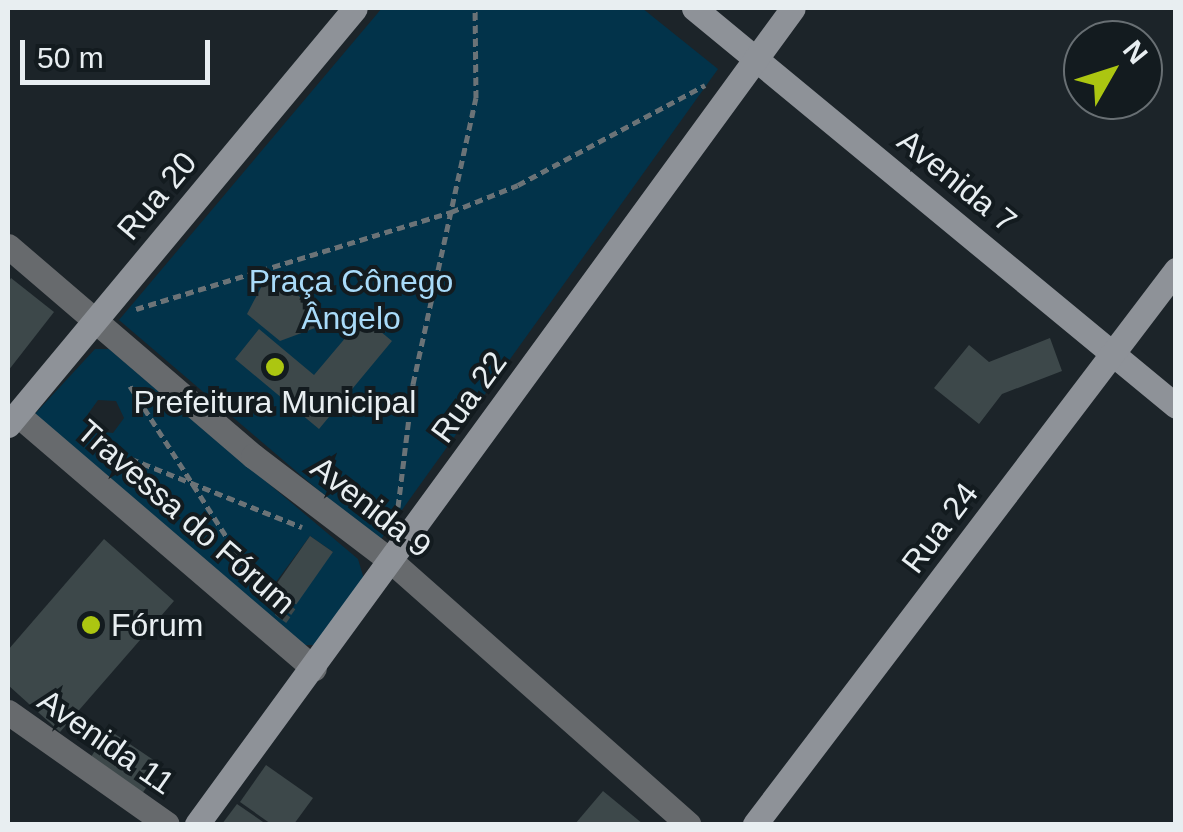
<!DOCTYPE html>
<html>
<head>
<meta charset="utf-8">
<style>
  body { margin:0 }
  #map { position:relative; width:1183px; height:832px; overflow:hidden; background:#1c2429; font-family:Helvetica,sans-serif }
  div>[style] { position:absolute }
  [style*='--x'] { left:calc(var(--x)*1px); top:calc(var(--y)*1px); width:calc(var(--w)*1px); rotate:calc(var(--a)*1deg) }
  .green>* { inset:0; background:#02334a }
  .building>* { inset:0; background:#3d484a; transform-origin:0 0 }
  .path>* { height:5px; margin-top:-2.5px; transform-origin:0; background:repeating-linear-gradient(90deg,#6b7377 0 8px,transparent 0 13px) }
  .street>* { height:25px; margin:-12.5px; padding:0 12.5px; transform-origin:12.5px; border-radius:12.5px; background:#676a6d }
  .secondary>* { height:25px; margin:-12.5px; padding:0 12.5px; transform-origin:12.5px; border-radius:12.5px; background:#8e9298 }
  .dots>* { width:28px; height:28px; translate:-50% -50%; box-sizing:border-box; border:5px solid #131b1f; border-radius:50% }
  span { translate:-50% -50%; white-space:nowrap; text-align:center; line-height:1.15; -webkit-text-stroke:8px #131b1f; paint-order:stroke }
  .street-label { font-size:32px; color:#e8eef1 }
  .park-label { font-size:32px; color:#a9dbf9 }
  .poi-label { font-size:32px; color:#e8eef1 }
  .left { translate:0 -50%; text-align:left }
  .frame { position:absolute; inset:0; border:10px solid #e8eef1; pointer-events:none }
  .north { position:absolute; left:1063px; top:20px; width:100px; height:100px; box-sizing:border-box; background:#131b1f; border:2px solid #686f73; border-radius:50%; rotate:51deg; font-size:28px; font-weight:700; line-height:40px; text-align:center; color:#e8eef1 }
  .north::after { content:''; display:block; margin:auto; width:35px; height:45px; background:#acc611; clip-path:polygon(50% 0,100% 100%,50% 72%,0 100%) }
  .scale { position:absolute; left:20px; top:40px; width:190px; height:45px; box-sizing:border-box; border:5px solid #e8eef1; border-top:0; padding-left:12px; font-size:30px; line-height:35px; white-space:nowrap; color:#e8eef1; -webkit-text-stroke:8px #131b1f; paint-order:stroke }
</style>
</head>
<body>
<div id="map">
  <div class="green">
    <div style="clip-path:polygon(382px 8px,642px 8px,718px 69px,379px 542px,119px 320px)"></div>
    <div style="clip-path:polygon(evenodd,95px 349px,109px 349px,358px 559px,364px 579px,314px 645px,304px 645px,34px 415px,95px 349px,98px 400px,116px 401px,124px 418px,113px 433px,96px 431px,88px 414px,98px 400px,95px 349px,310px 536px,333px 552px,273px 586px,310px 536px)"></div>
  </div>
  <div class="building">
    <div style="clip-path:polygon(268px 274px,300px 297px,315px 328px,280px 341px,247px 314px)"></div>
    <div style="clip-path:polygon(11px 278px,54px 312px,8px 371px,8px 283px)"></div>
    <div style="clip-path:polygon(363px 317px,392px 341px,319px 429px,235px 359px,259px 329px,314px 375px)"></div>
    <div style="clip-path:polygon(1050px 338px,1062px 371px,1002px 394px,979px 424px,934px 388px,969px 345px,989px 362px)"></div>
    <div style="left:310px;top:536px;width:28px;height:64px;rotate:35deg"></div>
    <div style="clip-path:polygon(104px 539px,174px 601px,60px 732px,8px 685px,8px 650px)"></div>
    <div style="left:284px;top:601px;width:14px;height:7px;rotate:36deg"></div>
    <div style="left:279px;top:609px;width:14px;height:7px;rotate:36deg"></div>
    <div style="left:109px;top:730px;width:63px;height:34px;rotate:34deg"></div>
    <div style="clip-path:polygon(266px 765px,313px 798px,294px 824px,271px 824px,240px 802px)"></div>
    <div style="clip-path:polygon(603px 791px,643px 824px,575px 824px)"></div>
    <div style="clip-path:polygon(237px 804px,266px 824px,222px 824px)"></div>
  </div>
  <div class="path">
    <div style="--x:136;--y:309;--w:330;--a:-17.1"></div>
    <div style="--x:451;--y:212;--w:72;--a:-21.9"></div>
    <div style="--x:518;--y:185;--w:212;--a:-28.1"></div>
    <div style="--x:130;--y:386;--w:234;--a:57.4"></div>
    <div style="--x:94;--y:444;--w:224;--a:21.8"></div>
    <div style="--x:398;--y:507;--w:124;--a:-83"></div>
    <div style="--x:413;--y:384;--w:293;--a:-77.6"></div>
    <div style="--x:476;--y:98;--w:90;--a:-90.6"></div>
  </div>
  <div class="street">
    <div style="--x:8;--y:246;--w:323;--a:40.6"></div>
    <div style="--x:253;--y:456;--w:173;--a:37.3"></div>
    <div style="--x:391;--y:561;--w:397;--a:41.5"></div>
    <div style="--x:17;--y:414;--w:391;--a:40.6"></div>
    <div style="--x:8;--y:712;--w:194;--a:35.2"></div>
  </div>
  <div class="secondary">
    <div style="--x:694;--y:8;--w:625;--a:39.55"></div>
    <div style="--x:8;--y:425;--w:542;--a:-50.23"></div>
    <div style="--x:197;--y:824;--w:1010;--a:-53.86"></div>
    <div style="--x:755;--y:824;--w:696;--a:-52.77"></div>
  </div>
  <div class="dots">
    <div style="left:275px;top:367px;background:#acc611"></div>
    <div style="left:91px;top:625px;background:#acc611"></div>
  </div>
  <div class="street-label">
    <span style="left:957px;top:181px;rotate:39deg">Avenida 7</span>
    <span style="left:157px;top:196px;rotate:-50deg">Rua 20</span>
    <span style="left:469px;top:397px;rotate:-54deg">Rua 22</span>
    <span style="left:371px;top:507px;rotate:38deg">Avenida 9</span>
    <span style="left:186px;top:517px;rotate:41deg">Travessa do Fórum</span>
    <span style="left:940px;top:528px;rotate:-53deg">Rua 24</span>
    <span style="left:106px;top:742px;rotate:35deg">Avenida 11</span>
  </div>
  <div class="park-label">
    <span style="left:351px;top:300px">Praça Cônego<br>Ângelo</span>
  </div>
  <div class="poi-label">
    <span style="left:275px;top:402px">Prefeitura Municipal</span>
    <span class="left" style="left:111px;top:625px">Fórum</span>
  </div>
  <div class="frame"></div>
  <div class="north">N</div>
  <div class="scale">50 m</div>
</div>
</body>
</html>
